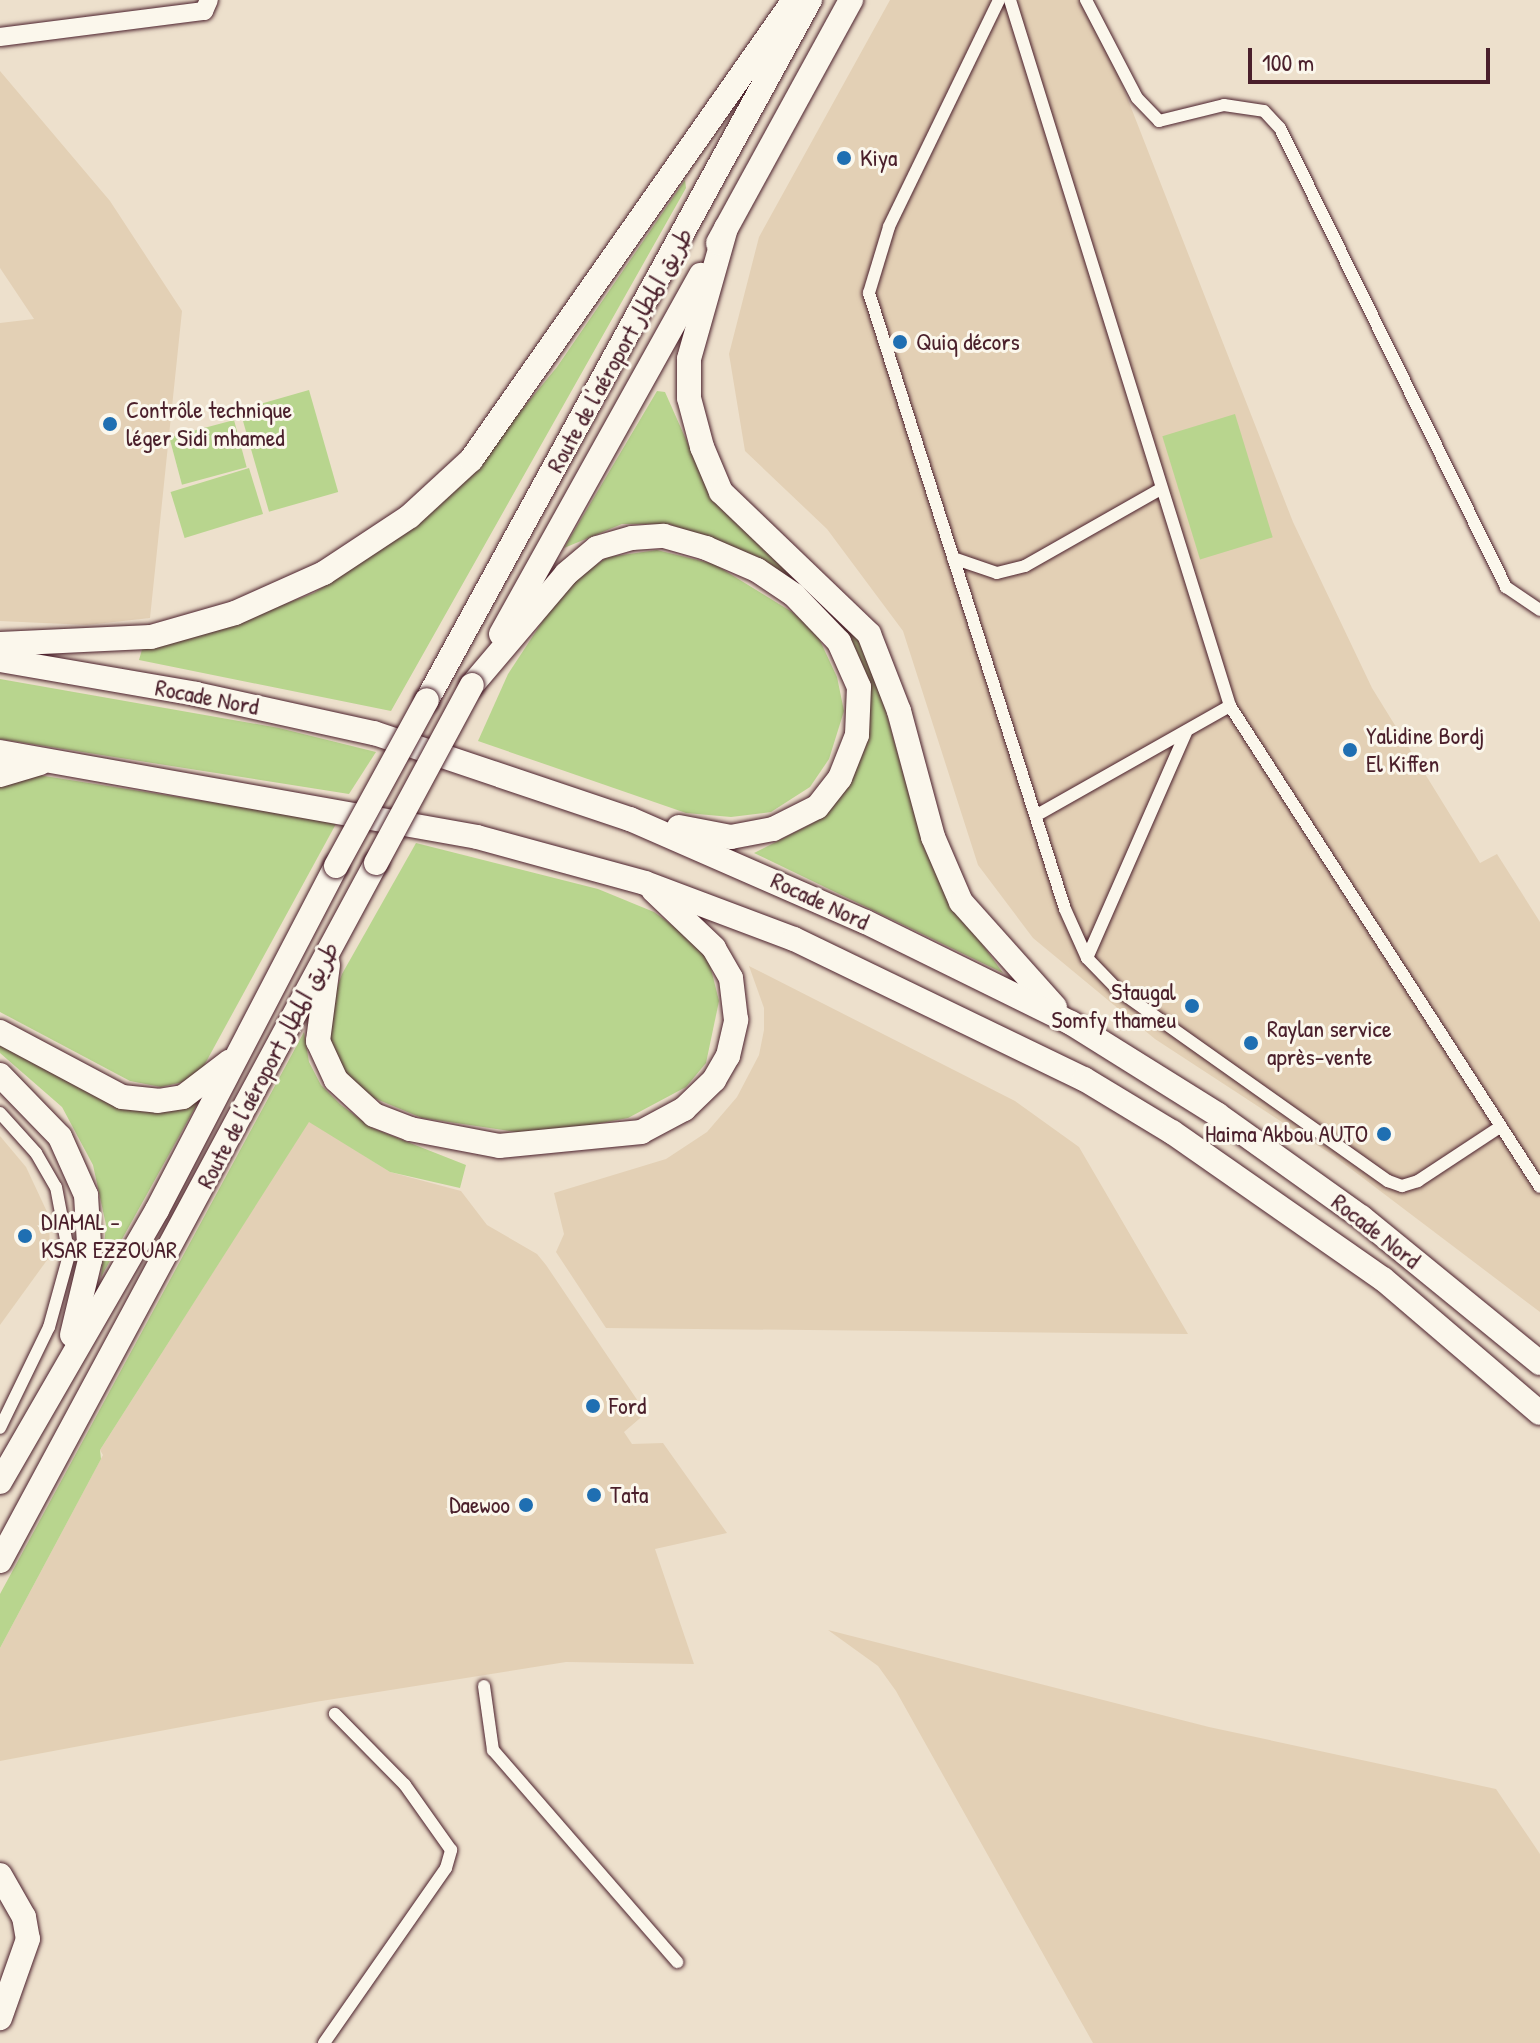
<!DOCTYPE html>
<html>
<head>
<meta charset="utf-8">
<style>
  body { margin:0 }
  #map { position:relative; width:1540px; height:2043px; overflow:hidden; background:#ede0cc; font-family:"Patrick Hand","Playpen Sans Arabic",sans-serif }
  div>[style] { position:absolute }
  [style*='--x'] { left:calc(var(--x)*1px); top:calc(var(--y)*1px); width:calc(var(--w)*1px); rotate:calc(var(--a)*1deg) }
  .built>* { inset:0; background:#e3d0b5 }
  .green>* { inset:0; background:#b8d58e; transform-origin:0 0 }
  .roads { filter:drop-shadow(0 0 2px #4a1f2b) drop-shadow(0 0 2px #4a1f2b) }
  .street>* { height:12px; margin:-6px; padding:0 6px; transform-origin:6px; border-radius:6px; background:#fbf7ec }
  .secondary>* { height:18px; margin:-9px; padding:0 9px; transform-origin:9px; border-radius:9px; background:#fbf7ec }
  .highway>* { height:24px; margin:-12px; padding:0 12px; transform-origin:12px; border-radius:12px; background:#fbf7ec }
  .bridges { filter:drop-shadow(0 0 2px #4a1f2b) drop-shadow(0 0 2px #4a1f2b) }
  .highway-bridge>* { height:24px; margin:-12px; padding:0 12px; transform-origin:12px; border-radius:12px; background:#fbf7ec }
  .dots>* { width:22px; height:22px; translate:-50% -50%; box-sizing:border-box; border:4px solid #fbf7ec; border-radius:50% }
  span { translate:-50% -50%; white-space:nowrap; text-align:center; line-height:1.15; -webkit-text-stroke:6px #fbf7ec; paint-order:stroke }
  .poi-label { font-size:24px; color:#4a1f2b }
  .left { translate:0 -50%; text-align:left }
  .right { translate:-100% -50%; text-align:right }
  .street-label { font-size:24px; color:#4a1f2b }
  .scale { position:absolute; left:1248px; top:48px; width:242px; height:36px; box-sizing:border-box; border:4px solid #4a1f2b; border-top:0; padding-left:10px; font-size:24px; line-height:28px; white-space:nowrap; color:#4a1f2b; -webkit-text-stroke:6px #fbf7ec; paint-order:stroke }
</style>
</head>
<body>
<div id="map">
  <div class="built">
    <div style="clip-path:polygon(890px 0,1089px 0,1293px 522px,1372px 688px,1480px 863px,1497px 854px,1540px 922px,1540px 1312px,1334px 1156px,1155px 1039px,1033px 938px,978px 865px,903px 631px,827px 529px,745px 451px,729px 354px,759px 237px)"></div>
    <div style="clip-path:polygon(0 71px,110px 201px,182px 311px,150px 618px,87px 625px,0 621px,0 323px,34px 319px,0 268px)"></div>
    <div style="clip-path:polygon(749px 966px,1015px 1101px,1079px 1147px,1188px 1334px,606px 1328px,556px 1252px,564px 1234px,554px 1193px,666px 1159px,707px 1132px,737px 1097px,759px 1055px,764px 1030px,764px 1008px)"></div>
    <div style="clip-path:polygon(309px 1121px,390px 1172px,461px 1191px,487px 1225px,537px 1254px,546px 1265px,646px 1413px,624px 1432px,632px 1444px,663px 1443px,727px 1533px,655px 1549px,694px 1664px,566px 1662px,315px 1702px,0 1761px,0 1648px,103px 1455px,100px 1450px)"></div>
    <div style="clip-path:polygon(0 1136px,26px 1167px,49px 1216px,50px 1256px,0 1325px)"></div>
    <div style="clip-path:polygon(828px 1630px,1209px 1727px,1496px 1789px,1540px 1854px,1540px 2043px,1093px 2043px,896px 1691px,878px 1666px)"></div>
  </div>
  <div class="green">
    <div style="clip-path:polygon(685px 180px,686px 188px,391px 711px,139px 660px,143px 646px,216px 630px,314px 593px,420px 523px,464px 480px,557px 367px)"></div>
    <div style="left:309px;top:390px;width:106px;height:72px;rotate:74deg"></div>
    <div style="clip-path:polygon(657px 391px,665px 392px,696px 462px,850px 627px,872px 662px,924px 848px,949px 898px,1003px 973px,754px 853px,813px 823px,839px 798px,858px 758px,842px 631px,823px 606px,758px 557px,669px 524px,622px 524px,564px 548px)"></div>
    <div style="left:1235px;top:414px;width:129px;height:76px;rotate:73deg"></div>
    <div style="left:234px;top:420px;width:49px;height:67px;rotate:75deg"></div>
    <div style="left:249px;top:468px;width:48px;height:82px;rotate:73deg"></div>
    <div style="clip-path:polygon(657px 550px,714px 564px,792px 612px,816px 632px,837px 677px,844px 711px,829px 759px,810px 787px,771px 812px,731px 817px,686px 813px,478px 741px,508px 674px,567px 584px,608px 557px)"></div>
    <div style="clip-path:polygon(0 679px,279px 728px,376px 752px,349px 794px,0 739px)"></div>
    <div style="clip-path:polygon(38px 775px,337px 822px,200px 1073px,183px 1082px,161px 1087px,130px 1081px,0 1012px,0 782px)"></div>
    <div style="clip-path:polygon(416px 843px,598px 889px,654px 912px,683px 933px,709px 961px,719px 1001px,706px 1063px,686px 1087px,628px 1118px,537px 1135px,422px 1118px,369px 1096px,342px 1069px,328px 1034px,332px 1001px,342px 974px)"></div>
    <div style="clip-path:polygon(304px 1032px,309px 1062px,321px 1085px,341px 1105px,372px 1128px,466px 1165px,460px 1188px,390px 1172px,309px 1122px,100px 1450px,101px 1459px,0 1648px,0 1594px)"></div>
    <div style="clip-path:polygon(0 1043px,71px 1082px,202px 1095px,101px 1277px,106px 1225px,93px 1165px,62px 1107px,0 1053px)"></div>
  </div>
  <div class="roads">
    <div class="street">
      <div style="--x:999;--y:0;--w:252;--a:115.9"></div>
      <div style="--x:889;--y:227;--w:69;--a:106.9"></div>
      <div style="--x:869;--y:293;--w:646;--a:72.35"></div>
      <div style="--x:1065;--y:909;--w:54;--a:65.8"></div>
      <div style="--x:1087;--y:958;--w:45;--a:45.9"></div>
      <div style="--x:1118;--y:990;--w:331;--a:35.3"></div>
      <div style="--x:1388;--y:1181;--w:15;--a:20"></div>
      <div style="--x:1402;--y:1186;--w:17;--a:-17"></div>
      <div style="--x:1418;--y:1181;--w:98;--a:-33.4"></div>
      <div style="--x:1010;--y:0;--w:739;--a:72.69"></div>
      <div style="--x:1230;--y:706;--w:572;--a:57.2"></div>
      <div style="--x:1086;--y:0;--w:110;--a:62.5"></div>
      <div style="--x:1137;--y:98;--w:32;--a:46"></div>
      <div style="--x:1159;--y:121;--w:67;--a:-13.8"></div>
      <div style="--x:1224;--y:105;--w:40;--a:8.5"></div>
      <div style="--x:1264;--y:111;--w:23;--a:47"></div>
      <div style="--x:1280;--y:128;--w:512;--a:63.79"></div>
      <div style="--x:1506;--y:587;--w:41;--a:34.1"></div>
      <div style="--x:953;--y:558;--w:46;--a:18.8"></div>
      <div style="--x:997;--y:573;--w:29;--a:-14"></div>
      <div style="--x:1025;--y:566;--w:154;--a:-29.6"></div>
      <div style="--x:1037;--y:815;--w:222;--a:-29.5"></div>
      <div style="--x:1087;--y:958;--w:246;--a:-66.3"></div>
      <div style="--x:0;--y:1113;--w:54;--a:48"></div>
      <div style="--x:36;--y:1153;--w:39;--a:60"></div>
      <div style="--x:56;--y:1187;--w:69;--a:79.2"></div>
      <div style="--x:69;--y:1255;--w:75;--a:105.5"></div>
      <div style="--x:49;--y:1327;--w:112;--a:115.9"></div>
      <div style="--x:484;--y:1686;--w:65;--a:82"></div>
      <div style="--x:493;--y:1750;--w:281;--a:49"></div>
      <div style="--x:324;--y:2043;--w:213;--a:-55.1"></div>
      <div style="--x:446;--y:1868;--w:19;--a:-74"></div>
      <div style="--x:451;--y:1850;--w:80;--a:-125.3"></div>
      <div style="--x:405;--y:1785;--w:100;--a:-134.6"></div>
    </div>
    <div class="secondary">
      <div style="--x:0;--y:37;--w:206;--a:-7.3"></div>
      <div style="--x:204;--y:11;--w:12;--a:-66"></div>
    </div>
    <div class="highway">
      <div style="--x:726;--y:228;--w:136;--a:105.8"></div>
      <div style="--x:689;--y:359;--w:39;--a:90"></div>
      <div style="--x:689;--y:398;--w:51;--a:75.1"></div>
      <div style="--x:702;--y:447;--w:49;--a:67.1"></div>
      <div style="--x:721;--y:492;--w:205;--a:43.8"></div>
      <div style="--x:869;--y:634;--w:83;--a:68.7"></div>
      <div style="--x:899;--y:711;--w:131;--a:74.9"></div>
      <div style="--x:933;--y:837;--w:71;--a:66.7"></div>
      <div style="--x:961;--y:902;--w:141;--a:48.2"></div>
      <div style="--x:718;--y:243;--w:277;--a:-61.3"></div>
      <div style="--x:501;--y:634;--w:411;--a:-60.9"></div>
      <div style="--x:0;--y:644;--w:151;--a:-2.7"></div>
      <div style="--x:151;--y:637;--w:87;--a:-15.9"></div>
      <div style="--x:235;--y:613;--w:98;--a:-24.2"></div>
      <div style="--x:324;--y:573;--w:103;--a:-33.5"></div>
      <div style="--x:410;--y:516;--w:83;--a:-42.6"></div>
      <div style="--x:471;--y:460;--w:562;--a:-54.92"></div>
      <div style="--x:0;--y:660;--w:199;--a:9.8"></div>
      <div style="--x:196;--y:694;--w:182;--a:12.4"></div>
      <div style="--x:374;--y:733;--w:270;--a:18.6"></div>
      <div style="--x:630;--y:819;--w:257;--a:23.6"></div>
      <div style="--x:866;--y:922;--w:229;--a:26.2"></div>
      <div style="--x:1071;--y:1023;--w:173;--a:32"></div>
      <div style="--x:1218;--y:1115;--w:176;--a:35.5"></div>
      <div style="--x:1361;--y:1217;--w:231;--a:39.2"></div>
      <div style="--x:472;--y:685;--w:145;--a:-49.7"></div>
      <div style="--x:566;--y:574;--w:40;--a:-40"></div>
      <div style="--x:597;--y:548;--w:36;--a:-16"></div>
      <div style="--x:632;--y:538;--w:32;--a:-4"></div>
      <div style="--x:664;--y:536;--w:44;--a:15.9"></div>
      <div style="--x:706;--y:548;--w:56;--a:23.3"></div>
      <div style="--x:757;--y:570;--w:45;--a:34"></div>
      <div style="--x:794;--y:595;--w:65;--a:46.2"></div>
      <div style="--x:839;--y:642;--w:49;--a:66"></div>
      <div style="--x:859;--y:687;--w:48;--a:92.4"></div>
      <div style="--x:857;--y:735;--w:46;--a:111.6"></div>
      <div style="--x:840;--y:778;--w:37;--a:128"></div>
      <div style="--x:817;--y:807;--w:49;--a:153.4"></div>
      <div style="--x:773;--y:829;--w:43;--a:169.2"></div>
      <div style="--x:731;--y:837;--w:53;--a:-169.1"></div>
      <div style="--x:427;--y:700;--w:798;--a:-61.32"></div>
      <div style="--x:0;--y:752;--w:485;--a:10.1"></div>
      <div style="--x:477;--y:837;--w:174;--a:15.3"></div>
      <div style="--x:645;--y:883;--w:159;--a:20.6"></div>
      <div style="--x:794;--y:939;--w:322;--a:25.8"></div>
      <div style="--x:1084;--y:1079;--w:103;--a:31.1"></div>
      <div style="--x:1172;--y:1132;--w:257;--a:34.9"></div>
      <div style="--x:1383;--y:1279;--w:206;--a:40.5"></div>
      <div style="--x:0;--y:775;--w:42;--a:-16.7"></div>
      <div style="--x:328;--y:965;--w:77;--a:97.5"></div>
      <div style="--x:318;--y:1041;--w:43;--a:65.2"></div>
      <div style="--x:336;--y:1080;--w:52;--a:42.6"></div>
      <div style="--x:374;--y:1115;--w:39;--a:21"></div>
      <div style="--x:410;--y:1129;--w:91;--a:10.8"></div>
      <div style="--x:499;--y:1146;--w:143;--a:-5.6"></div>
      <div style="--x:641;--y:1132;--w:49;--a:-28.1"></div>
      <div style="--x:684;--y:1109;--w:42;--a:-44"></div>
      <div style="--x:714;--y:1080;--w:28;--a:-60"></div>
      <div style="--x:728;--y:1056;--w:37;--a:-77"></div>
      <div style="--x:736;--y:1020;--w:42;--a:-96.8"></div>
      <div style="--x:731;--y:978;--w:34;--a:-120"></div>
      <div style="--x:714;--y:948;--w:84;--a:-136.4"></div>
      <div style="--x:0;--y:1032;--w:138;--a:28"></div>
      <div style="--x:122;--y:1097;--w:36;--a:6"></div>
      <div style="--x:158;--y:1101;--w:25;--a:-9"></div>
      <div style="--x:183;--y:1097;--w:58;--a:-37.3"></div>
      <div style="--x:0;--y:1075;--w:86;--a:45.9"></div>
      <div style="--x:60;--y:1137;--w:64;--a:65.9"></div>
      <div style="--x:86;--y:1195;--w:65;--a:86.5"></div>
      <div style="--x:90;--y:1260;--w:77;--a:103.5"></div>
      <div style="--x:0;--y:1482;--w:314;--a:-60"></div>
      <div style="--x:157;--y:1210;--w:388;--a:-62.5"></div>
      <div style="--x:0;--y:1561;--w:793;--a:-61.69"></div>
      <div style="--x:0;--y:1875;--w:48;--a:60.3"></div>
      <div style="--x:24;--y:1917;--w:22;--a:80"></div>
      <div style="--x:28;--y:1939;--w:84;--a:109.5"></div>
    </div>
  </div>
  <div class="bridges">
    <div class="highway-bridge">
      <div style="--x:376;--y:863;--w:202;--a:-61.7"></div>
      <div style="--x:336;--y:866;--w:189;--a:-61.3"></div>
    </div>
  </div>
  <div class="dots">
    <div style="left:844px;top:158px;background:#1f6fb2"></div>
    <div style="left:900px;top:342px;background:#1f6fb2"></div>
    <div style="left:110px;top:424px;background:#1f6fb2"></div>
    <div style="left:1350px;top:750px;background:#1f6fb2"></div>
    <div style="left:1192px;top:1006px;background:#1f6fb2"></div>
    <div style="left:1251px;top:1043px;background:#1f6fb2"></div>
    <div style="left:1384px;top:1134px;background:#1f6fb2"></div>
    <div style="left:25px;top:1236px;background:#1f6fb2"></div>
    <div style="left:593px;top:1406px;background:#1f6fb2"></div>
    <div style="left:594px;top:1495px;background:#1f6fb2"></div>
    <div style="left:526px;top:1505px;background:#1f6fb2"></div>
  </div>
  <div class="poi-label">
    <span class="left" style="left:860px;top:158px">Kiya</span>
    <span class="left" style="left:916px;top:342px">Quiq décors</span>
    <span class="left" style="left:126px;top:424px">Contrôle technique<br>léger Sidi mhamed</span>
    <span class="left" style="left:1366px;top:750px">Yalidine Bordj<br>El Kiffen</span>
    <span class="right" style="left:1176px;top:1006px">Staugal<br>Somfy thameu</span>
    <span class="left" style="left:1267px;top:1043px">Raylan service<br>après-vente</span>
    <span class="right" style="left:1368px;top:1134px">Haima Akbou AUTO</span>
    <span class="left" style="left:41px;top:1236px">DIAMAL -<br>KSAR EZZOUAR</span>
    <span class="left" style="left:609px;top:1406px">Ford</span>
    <span class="left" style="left:610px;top:1495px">Tata</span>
    <span class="right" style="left:510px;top:1505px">Daewoo</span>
  </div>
  <div class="street-label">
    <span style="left:620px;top:350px;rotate:-61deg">Route de l'aéroport طريق المطار</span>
    <span style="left:207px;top:697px;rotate:11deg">Rocade Nord</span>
    <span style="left:820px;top:901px;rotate:25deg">Rocade Nord</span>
    <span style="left:268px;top:1065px;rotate:-62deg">Route de l'aéroport طريق المطار</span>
    <span style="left:1376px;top:1231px;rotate:38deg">Rocade Nord</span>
  </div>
  <div class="scale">100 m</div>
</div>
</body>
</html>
